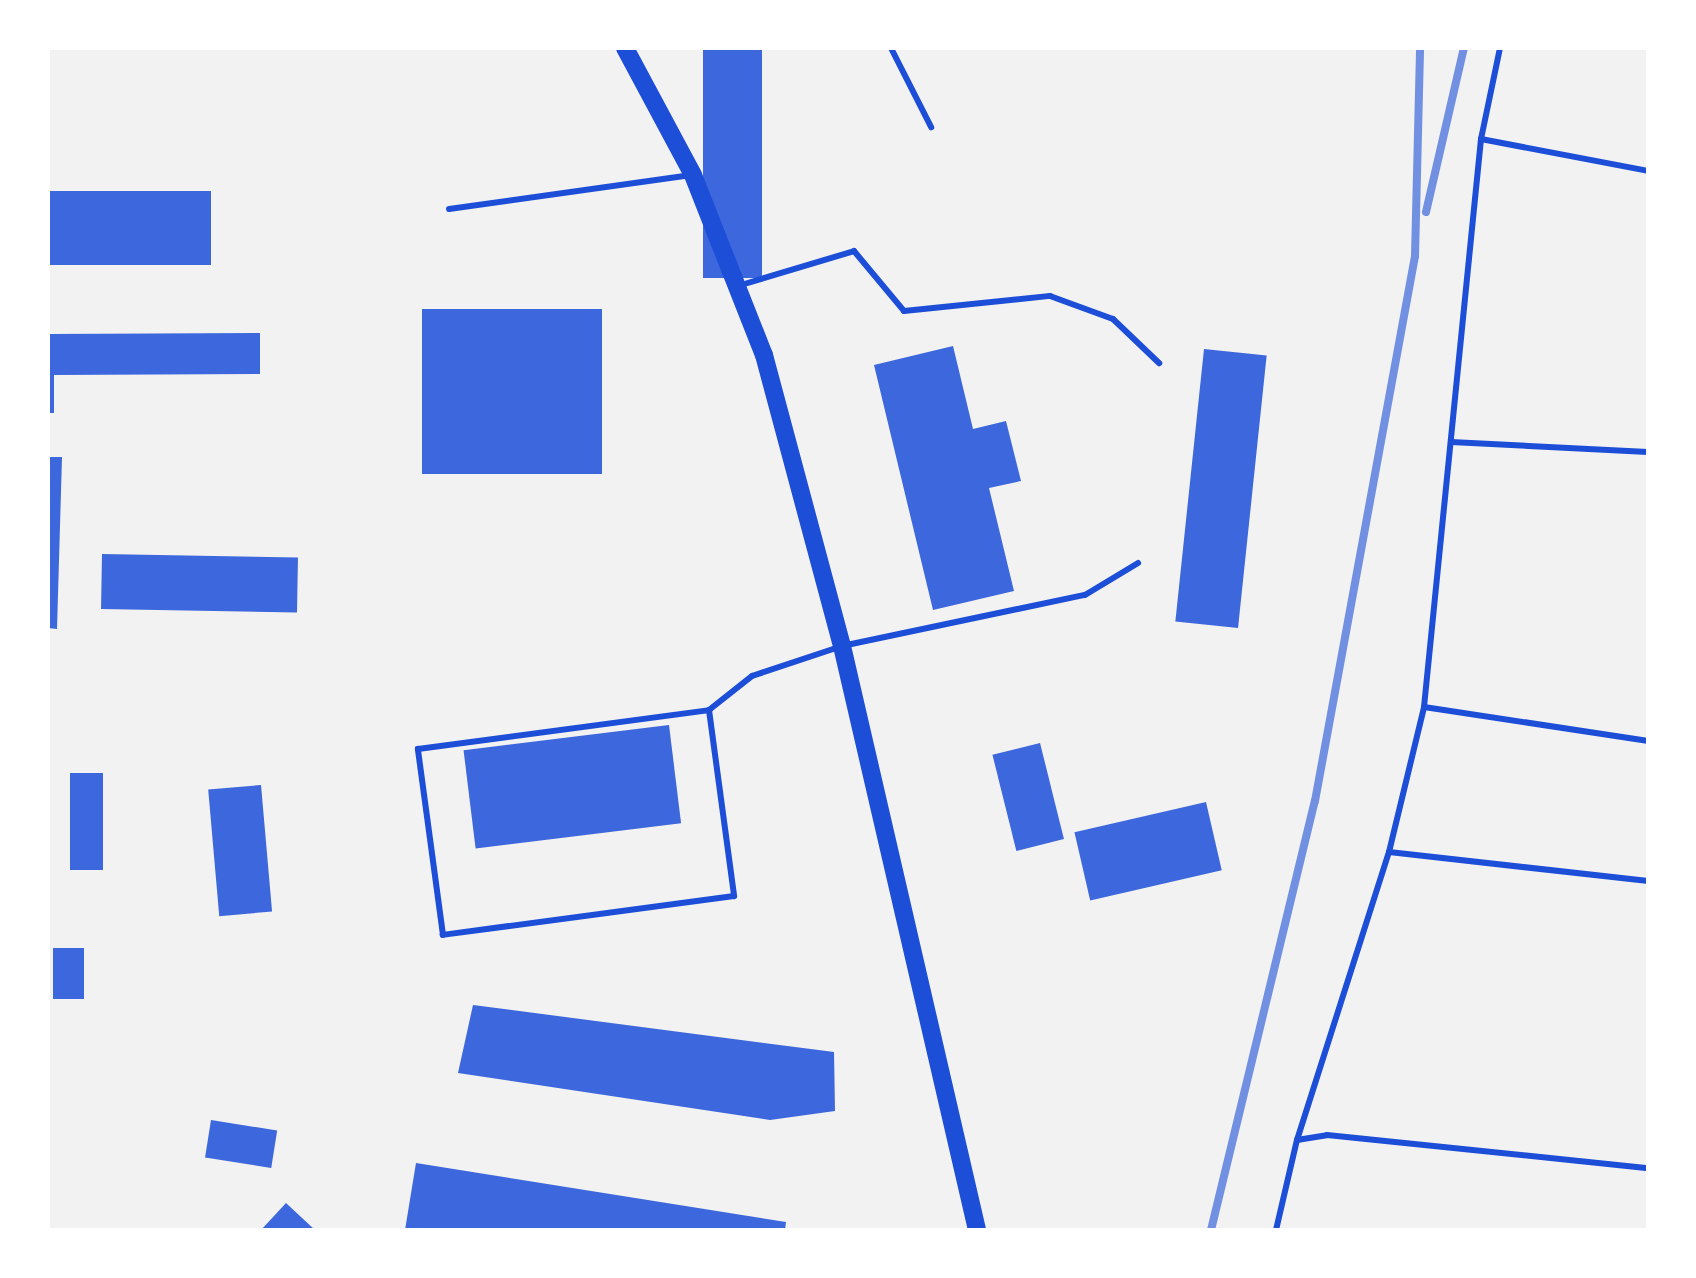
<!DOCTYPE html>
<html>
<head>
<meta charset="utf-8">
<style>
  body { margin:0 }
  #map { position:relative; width:1696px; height:1278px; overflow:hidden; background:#f2f2f2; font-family:Mulish,sans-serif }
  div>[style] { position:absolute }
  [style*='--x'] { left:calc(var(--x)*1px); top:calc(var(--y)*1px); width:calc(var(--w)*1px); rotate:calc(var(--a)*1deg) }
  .building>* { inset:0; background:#3d67dc; transform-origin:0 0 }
  .service>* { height:6px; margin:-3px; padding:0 3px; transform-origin:3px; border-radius:3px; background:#1d4ed8 }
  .secondary>* { height:18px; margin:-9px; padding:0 9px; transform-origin:9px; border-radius:9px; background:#1d4ed8 }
  .rail>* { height:8px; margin:-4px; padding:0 4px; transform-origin:4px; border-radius:4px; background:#7290e2 }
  span { translate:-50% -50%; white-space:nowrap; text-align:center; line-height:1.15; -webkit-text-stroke:8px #fff; paint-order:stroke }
  .frame { position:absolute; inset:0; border:50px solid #fff; pointer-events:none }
</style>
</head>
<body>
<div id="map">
  <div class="building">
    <div style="left:703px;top:48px;width:59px;height:230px"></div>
    <div style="left:48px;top:191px;width:163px;height:74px"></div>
    <div style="left:422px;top:309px;width:180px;height:165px"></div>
    <div style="clip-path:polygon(260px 333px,260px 374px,54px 375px,54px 413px,48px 413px,48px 334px)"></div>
    <div style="clip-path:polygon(953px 346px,973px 429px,1006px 421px,1021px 481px,989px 488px,1014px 591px,933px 610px,874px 365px)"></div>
    <div style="left:1204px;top:349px;width:63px;height:274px;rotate:6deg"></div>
    <div style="clip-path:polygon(48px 457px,62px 457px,57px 629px,48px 628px)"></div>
    <div style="left:102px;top:554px;width:196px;height:55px;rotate:1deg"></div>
    <div style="left:669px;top:725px;width:99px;height:207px;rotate:83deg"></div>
    <div style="left:1040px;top:743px;width:99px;height:49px;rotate:76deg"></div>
    <div style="left:70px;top:773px;width:33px;height:97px"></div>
    <div style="left:261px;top:785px;width:127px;height:53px;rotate:85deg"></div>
    <div style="left:1206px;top:802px;width:70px;height:135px;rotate:77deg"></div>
    <div style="left:53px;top:948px;width:31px;height:51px"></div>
    <div style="clip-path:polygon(473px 1005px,834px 1052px,835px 1111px,770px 1120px,458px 1073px)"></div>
    <div style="left:211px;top:1120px;width:67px;height:38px;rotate:9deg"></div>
    <div style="clip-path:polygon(416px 1163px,786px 1222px,785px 1230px,405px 1230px)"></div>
    <div style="clip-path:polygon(286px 1203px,315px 1230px,261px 1230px)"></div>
  </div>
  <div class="service">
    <div style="--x:891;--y:48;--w:89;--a:63.1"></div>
    <div style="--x:1481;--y:139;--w:170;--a:10.8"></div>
    <div style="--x:449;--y:209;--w:243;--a:-8"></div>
    <div style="--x:741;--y:285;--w:118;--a:-16.7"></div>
    <div style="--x:854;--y:251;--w:78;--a:50.2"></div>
    <div style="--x:904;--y:311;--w:147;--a:-5.9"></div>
    <div style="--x:1050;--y:296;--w:67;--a:20.1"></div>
    <div style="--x:1113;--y:319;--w:64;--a:43.7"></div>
    <div style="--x:1451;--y:442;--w:197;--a:2.9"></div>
    <div style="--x:1424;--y:707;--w:227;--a:8.6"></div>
    <div style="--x:709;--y:710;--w:188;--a:82.3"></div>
    <div style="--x:734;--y:896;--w:294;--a:172.4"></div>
    <div style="--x:443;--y:935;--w:188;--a:-97.7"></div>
    <div style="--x:418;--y:749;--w:294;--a:-7.6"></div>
    <div style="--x:709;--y:710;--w:55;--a:-38.3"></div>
    <div style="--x:752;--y:676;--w:95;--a:-18.4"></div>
    <div style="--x:842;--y:646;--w:248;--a:-11.9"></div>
    <div style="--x:1085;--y:595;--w:62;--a:-31.1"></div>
    <div style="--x:1389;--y:852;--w:261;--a:6.4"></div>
    <div style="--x:1297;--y:1140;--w:302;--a:-72.3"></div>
    <div style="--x:1389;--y:852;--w:149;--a:-76.4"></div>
    <div style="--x:1424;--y:707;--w:571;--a:-84.27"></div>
    <div style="--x:1481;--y:139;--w:93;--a:-78.2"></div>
    <div style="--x:1276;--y:1230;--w:92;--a:-76.9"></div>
    <div style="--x:1297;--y:1140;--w:30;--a:-9"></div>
    <div style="--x:1327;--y:1135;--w:323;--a:5.9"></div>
  </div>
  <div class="secondary">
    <div style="--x:625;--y:48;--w:144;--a:61.8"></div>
    <div style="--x:693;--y:175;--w:193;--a:68.5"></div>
    <div style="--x:764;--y:355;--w:301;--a:75"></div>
    <div style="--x:842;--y:646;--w:599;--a:76.98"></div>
  </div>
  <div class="rail">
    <div style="--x:1426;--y:212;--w:168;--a:-77"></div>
    <div style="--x:1211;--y:1230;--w:441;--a:-76.4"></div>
    <div style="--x:1315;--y:801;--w:554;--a:-79.6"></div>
    <div style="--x:1415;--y:256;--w:208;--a:-88.6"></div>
  </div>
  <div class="frame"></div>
</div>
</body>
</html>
